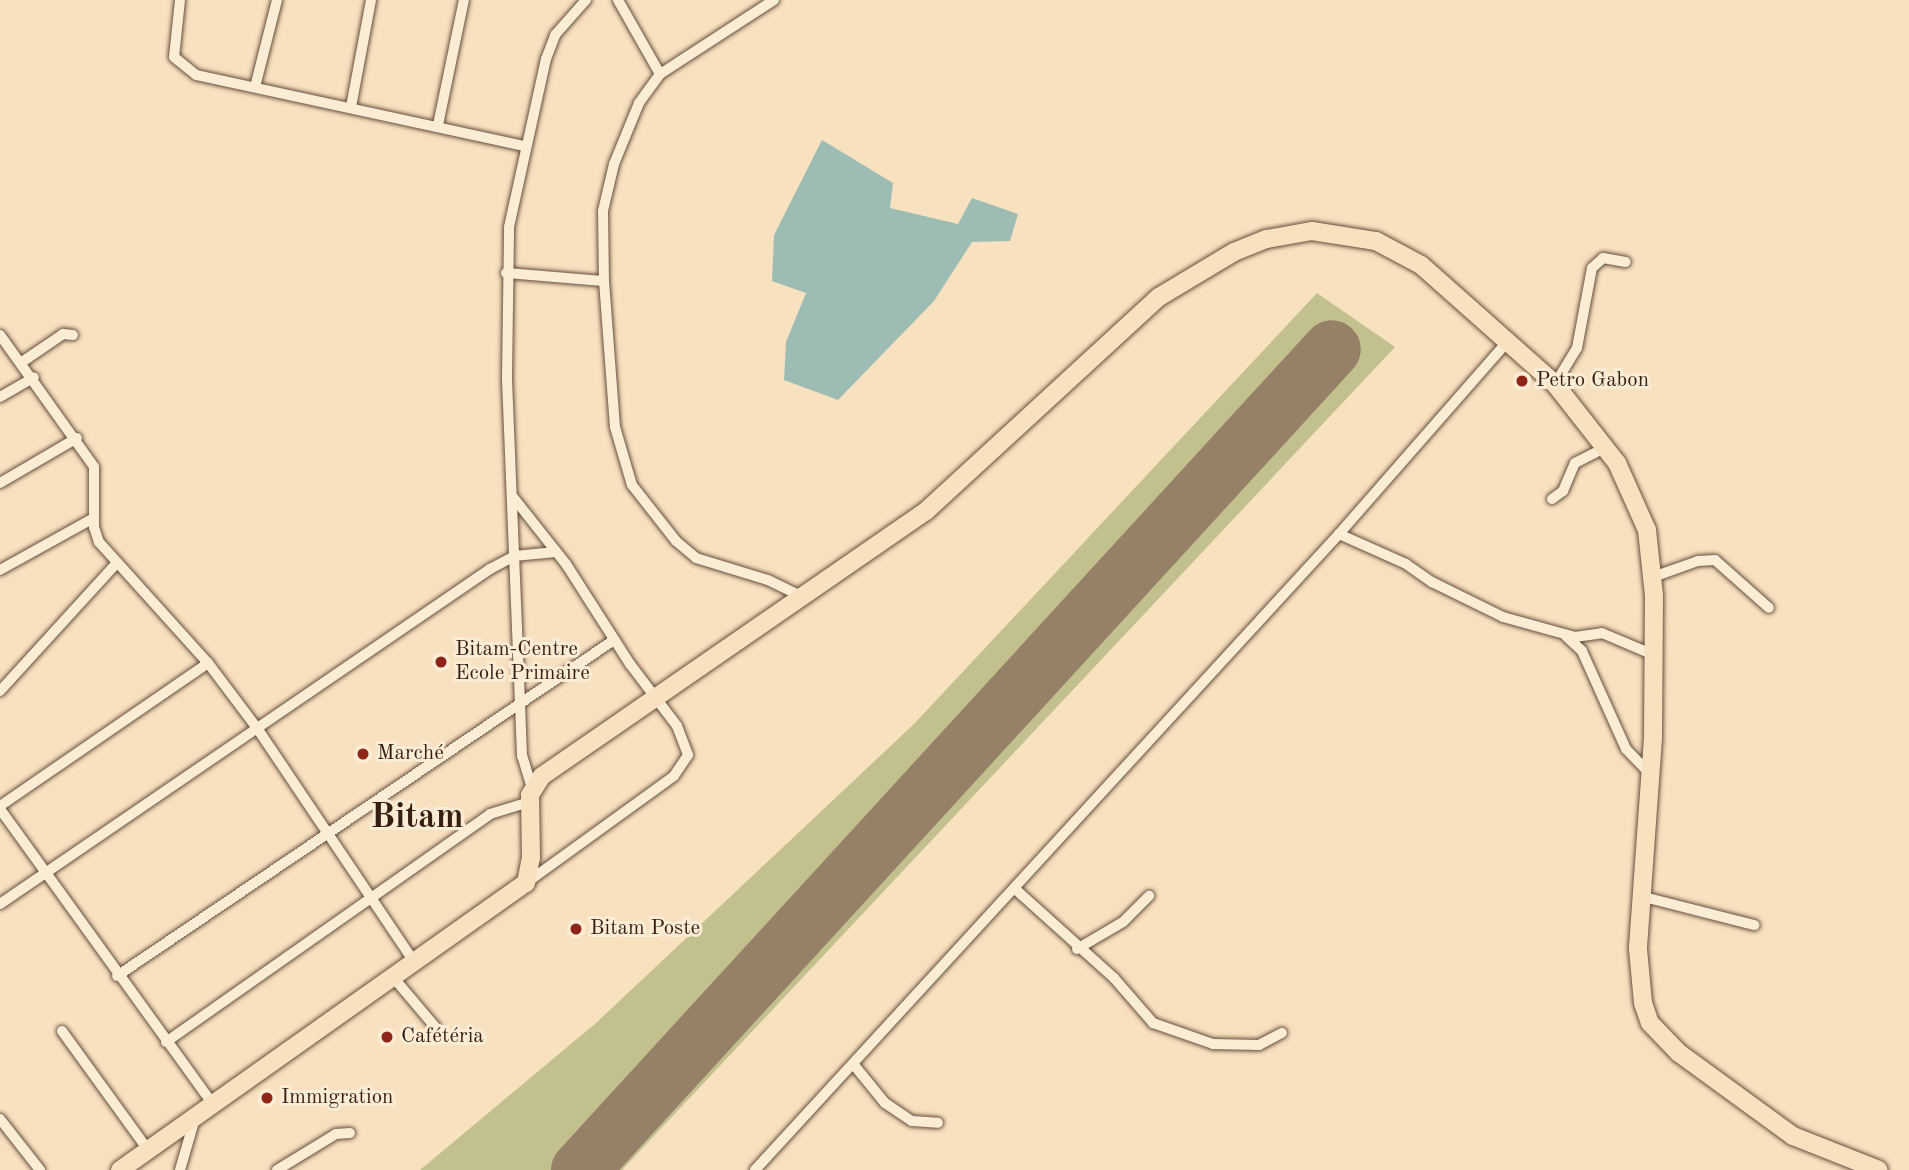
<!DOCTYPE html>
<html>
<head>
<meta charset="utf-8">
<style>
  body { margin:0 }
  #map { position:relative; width:1909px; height:1170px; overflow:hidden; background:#f8e1bf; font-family:"Old Standard TT",serif }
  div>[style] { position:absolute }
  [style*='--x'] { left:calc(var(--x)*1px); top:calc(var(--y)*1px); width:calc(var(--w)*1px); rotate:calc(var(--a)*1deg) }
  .green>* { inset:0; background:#c2c18e }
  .water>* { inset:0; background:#9dbdb4 }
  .runway>* { height:58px; margin:-29px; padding:0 29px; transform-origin:29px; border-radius:29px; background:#968068 }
  .roads { filter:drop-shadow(0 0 2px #664f3d) drop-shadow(0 0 2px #664f3d) }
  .minor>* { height:10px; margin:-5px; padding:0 5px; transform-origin:5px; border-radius:5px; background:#faecd5 }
  .trunk>* { height:18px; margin:-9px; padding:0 9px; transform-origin:9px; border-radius:9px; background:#f8e1bf }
  .dots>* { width:19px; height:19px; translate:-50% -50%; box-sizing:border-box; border:4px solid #faecd5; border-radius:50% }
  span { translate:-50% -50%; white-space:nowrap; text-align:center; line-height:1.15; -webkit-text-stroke:6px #faecd5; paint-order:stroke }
  .poi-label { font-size:21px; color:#351e12 }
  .left { translate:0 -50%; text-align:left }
  .town-label { font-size:35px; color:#351e12; font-weight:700 }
</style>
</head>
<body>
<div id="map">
  <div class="green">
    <div style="clip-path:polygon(1317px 293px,1395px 347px,622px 1170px,420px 1170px,596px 1023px,914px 724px)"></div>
  </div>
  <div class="water">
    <div style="clip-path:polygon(822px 140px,893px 183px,890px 208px,958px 224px,972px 198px,1018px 214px,1010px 241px,972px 242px,934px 301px,838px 400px,784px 380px,786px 342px,806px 293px,772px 281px,774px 235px)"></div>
  </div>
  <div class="runway">
    <div style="--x:580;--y:1170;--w:1113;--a:-47.51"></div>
  </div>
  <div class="roads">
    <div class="minor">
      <div style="--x:180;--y:0;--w:57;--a:96"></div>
      <div style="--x:174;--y:57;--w:28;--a:39"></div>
      <div style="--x:196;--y:75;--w:336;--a:12.2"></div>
      <div style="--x:618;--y:0;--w:85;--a:60.4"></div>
      <div style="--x:774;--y:0;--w:136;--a:147"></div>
      <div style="--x:660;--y:74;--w:36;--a:126"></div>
      <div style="--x:639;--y:103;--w:66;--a:112.3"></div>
      <div style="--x:614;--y:164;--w:48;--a:103.2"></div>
      <div style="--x:603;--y:211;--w:70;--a:89.2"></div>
      <div style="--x:604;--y:281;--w:146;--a:85.7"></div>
      <div style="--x:615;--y:427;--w:60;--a:73.7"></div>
      <div style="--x:632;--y:485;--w:71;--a:51.8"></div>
      <div style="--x:676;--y:541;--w:26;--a:40"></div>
      <div style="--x:696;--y:558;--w:75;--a:17"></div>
      <div style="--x:768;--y:580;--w:41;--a:25.9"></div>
      <div style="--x:255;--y:87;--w:90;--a:-75.8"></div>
      <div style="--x:351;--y:107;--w:109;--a:-79.4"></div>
      <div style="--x:438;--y:125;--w:128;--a:-78.3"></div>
      <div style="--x:506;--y:273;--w:98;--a:4.7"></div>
      <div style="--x:0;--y:335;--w:162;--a:54.5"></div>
      <div style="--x:94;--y:467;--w:60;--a:90"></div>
      <div style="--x:94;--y:527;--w:16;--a:72"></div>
      <div style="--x:99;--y:542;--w:163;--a:48"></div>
      <div style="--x:208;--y:663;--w:81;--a:53"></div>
      <div style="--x:257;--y:728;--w:282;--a:56.1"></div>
      <div style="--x:22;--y:362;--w:50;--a:-34.3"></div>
      <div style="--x:63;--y:334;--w:10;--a:6"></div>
      <div style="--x:1555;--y:384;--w:42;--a:-58.6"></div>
      <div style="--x:1577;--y:348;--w:81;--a:-79.4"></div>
      <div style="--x:1592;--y:268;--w:15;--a:-42"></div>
      <div style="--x:1603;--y:258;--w:23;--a:10"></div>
      <div style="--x:0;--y:397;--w:39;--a:-30"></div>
      <div style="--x:0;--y:483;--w:89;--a:-30.3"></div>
      <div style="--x:513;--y:497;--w:85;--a:51.7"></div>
      <div style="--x:566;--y:564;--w:119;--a:57.4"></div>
      <div style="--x:630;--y:664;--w:78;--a:52.8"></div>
      <div style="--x:677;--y:726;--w:31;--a:69"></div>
      <div style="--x:688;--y:755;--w:25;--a:124"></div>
      <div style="--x:674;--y:776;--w:183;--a:144.1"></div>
      <div style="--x:1552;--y:499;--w:14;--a:-36"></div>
      <div style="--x:1563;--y:491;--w:30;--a:-67"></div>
      <div style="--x:1575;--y:463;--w:35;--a:-27"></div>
      <div style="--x:1339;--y:534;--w:73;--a:24.1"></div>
      <div style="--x:1406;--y:564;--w:32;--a:35"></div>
      <div style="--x:1432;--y:582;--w:79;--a:26.2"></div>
      <div style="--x:1503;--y:617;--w:75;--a:15.5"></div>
      <div style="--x:1575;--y:637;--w:27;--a:-8"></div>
      <div style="--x:1602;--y:633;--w:56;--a:22.9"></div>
      <div style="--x:0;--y:570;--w:107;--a:-29"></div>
      <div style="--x:1653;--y:577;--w:48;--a:-19.6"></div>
      <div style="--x:1698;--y:561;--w:17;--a:-3"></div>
      <div style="--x:1715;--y:560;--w:72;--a:41.6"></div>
      <div style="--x:1566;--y:636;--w:22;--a:43"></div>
      <div style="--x:1582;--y:651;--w:107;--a:65.8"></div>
      <div style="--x:1626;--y:749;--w:36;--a:46"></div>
      <div style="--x:0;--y:691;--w:172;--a:-47.6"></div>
      <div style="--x:532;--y:788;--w:34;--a:-107"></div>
      <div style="--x:522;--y:756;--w:53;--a:-92.2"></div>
      <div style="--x:520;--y:703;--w:326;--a:-92.3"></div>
      <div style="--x:507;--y:377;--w:150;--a:-89.2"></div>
      <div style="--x:509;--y:227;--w:172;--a:-77.6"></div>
      <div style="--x:546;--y:59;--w:26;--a:-69"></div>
      <div style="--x:555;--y:35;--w:47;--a:-48.5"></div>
      <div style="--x:0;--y:806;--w:252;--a:-34.5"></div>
      <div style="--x:0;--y:809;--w:362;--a:54.2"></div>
      <div style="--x:1014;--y:888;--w:135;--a:42"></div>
      <div style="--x:1114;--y:978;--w:60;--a:49.1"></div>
      <div style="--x:1153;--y:1023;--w:64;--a:19.3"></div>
      <div style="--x:1213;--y:1044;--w:46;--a:1.2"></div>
      <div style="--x:1259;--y:1045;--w:26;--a:-28"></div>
      <div style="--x:1644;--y:897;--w:114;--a:14.3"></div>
      <div style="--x:0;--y:904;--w:594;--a:-34.36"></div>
      <div style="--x:490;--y:569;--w:27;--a:-28"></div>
      <div style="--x:514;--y:556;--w:42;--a:-5.4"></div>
      <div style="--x:1077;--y:949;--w:53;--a:-30.4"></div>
      <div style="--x:1123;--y:922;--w:37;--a:-45"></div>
      <div style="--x:117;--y:976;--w:600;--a:-34.06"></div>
      <div style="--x:393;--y:977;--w:68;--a:49.8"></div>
      <div style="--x:62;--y:1031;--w:147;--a:54.1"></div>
      <div style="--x:166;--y:1042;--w:396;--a:-35.1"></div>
      <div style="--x:490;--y:814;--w:41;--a:-17.1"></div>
      <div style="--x:854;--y:1065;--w:49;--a:50.8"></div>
      <div style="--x:885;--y:1103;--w:32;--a:34"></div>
      <div style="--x:912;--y:1121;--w:26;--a:4"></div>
      <div style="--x:0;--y:1119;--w:65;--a:51.9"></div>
      <div style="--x:180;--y:1170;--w:54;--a:-73.9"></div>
      <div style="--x:277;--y:1170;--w:69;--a:-31.4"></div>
      <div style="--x:336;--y:1134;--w:14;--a:-4"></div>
      <div style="--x:755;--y:1170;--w:863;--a:-47.44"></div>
      <div style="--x:1339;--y:534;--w:257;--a:-48.8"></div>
    </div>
    <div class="trunk">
      <div style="--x:120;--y:1170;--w:497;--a:-35.3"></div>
      <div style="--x:526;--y:883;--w:25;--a:-79"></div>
      <div style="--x:531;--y:858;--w:63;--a:-90.9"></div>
      <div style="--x:530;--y:795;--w:22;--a:-58"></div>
      <div style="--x:542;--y:776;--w:467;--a:-34.6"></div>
      <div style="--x:926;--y:511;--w:316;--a:-42.6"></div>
      <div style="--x:1159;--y:297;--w:87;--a:-31"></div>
      <div style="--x:1234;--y:252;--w:35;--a:-22"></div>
      <div style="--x:1267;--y:239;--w:46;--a:-10.1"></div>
      <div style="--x:1312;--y:231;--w:65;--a:8.9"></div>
      <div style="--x:1376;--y:241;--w:51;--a:28.1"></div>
      <div style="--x:1421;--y:265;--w:179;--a:41.6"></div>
      <div style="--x:1555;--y:384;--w:100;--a:51.9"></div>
      <div style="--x:1617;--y:463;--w:73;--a:65.9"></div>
      <div style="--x:1647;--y:530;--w:65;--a:83.9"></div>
      <div style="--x:1654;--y:595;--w:143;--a:90.4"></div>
      <div style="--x:1653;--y:738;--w:212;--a:94.1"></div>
      <div style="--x:1638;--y:949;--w:54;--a:84.7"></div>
      <div style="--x:1643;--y:1003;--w:21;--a:71"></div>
      <div style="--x:1650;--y:1023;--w:42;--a:46"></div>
      <div style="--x:1679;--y:1053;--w:141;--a:36.1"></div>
      <div style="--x:1793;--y:1136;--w:92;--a:21.6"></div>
    </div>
  </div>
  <div class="dots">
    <div style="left:1522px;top:381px;background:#8f2418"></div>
    <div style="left:441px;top:662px;background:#8f2418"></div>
    <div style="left:363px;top:754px;background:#8f2418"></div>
    <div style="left:576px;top:929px;background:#8f2418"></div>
    <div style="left:387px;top:1037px;background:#8f2418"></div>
    <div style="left:267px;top:1098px;background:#8f2418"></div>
  </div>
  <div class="poi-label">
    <span class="left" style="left:1536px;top:381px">Petro Gabon</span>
    <span class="left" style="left:455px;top:662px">Bitam-Centre<br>Ecole Primaire</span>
    <span class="left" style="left:377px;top:754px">Marché</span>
    <span class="left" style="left:590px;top:929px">Bitam Poste</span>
    <span class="left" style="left:401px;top:1037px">Cafétéria</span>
    <span class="left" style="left:281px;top:1098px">Immigration</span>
  </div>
  <div class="town-label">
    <span style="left:417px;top:818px">Bitam</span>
  </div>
</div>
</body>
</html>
